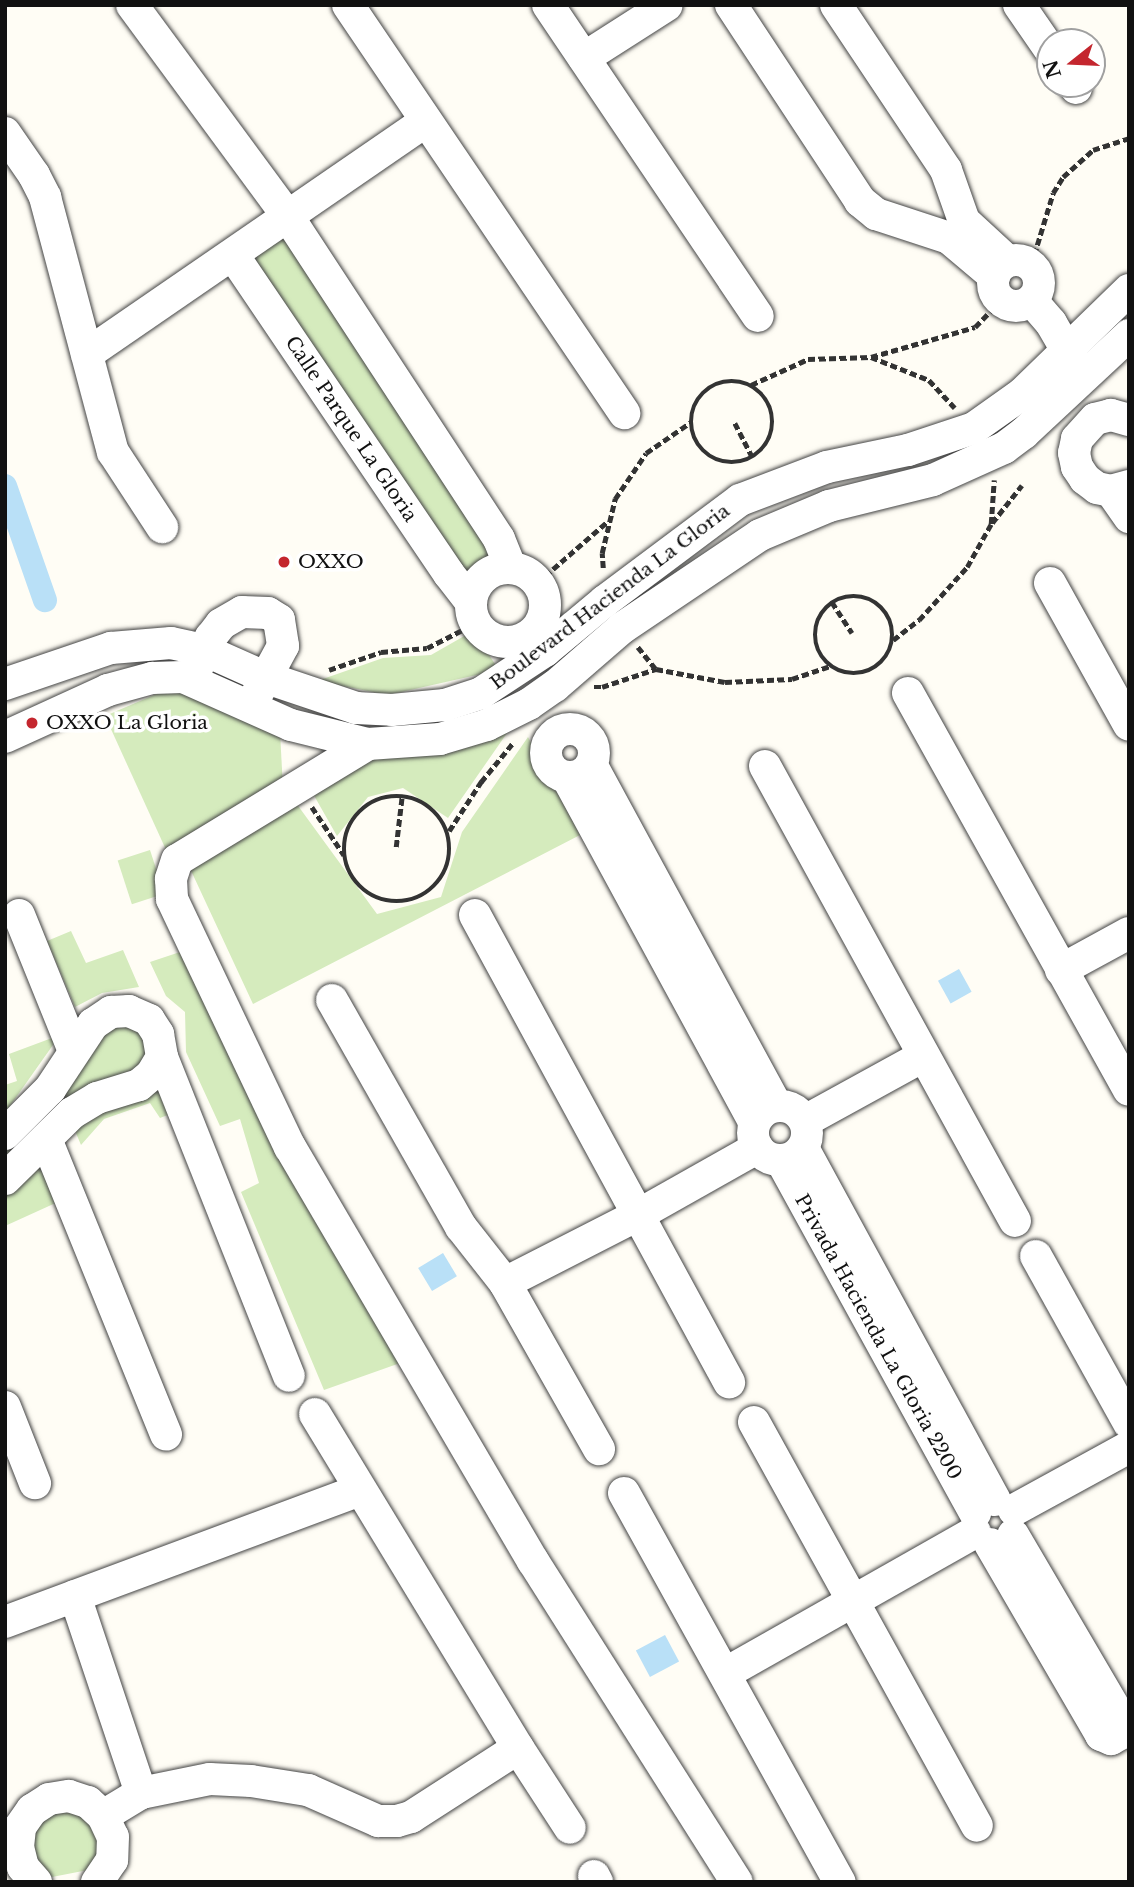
<!DOCTYPE html>
<html>
<head>
<meta charset="utf-8">
<style>
  body { margin:0 }
  #map { position:relative; width:1134px; height:1887px; overflow:hidden; background:#fffdf5; font-family:"Libre Baskerville",serif }
  div>[style] { position:absolute }
  [style*='--x'] { left:calc(var(--x)*1px); top:calc(var(--y)*1px); width:calc(var(--w)*1px); rotate:calc(var(--a)*1deg) }
  .green>* { inset:0; background:#d5ebbd; transform-origin:0 0 }
  .water>* { inset:0; background:#b9e0f7; transform-origin:0 0 }
  .canal>* { height:24px; margin:-12px; padding:0 12px; transform-origin:12px; border-radius:12px; background:#b9e0f7 }
  .path>* { height:4.5px; margin-top:-2.25px; transform-origin:0; background:repeating-linear-gradient(90deg,#333 0 7px,transparent 0 10.5px) }
  .path>.ring { margin:-2.25px; padding:0; box-sizing:content-box; background:none; border:4.5px solid #333; border-radius:50% }
  .roads { filter:drop-shadow(0 0 2px #444) drop-shadow(0 0 2px #444) }
  .minor>* { height:32px; margin:-16px; padding:0 16px; transform-origin:16px; border-radius:16px; background:#fff }
  .minor>.ring { margin:-16px; padding:0; box-sizing:content-box; background:none; border:32px solid #fff; border-radius:50% }
  .dots>* { width:19px; height:19px; translate:-50% -50%; box-sizing:border-box; border:4px solid #fff; border-radius:50% }
  span { translate:-50% -50%; white-space:nowrap; text-align:center; line-height:1.15; -webkit-text-stroke:7px #fff; paint-order:stroke }
  .street-label { font-size:19px; color:#111 }
  .poi-label { font-size:19px; color:#111 }
  .left { translate:0 -50%; text-align:left }
  .frame { position:absolute; inset:0; border:7px solid #111; pointer-events:none }
  .north { position:absolute; left:1036px; top:28px; width:70px; height:70px; box-sizing:border-box; background:#fff; border:2px solid #a0a0a0; border-radius:50%; rotate:252deg; font-size:19px; font-weight:700; line-height:28px; text-align:center; color:#111 }
  .north::after { content:''; display:block; margin:auto; width:24px; height:32px; background:#c4262e; clip-path:polygon(50% 0,100% 100%,50% 72%,0 100%) }
</style>
</head>
<body>
<div id="map">
  <div class="green">
    <div style="clip-path:polygon(286px 232px,501px 560px,482px 570px,468px 587px,247px 262px)"></div>
    <div style="clip-path:polygon(473px 631px,499px 670px,388px 695px,317px 681px,383px 658px,431px 655px)"></div>
    <div style="clip-path:polygon(175px 686px,280px 732px,283px 788px,167px 852px,105px 716px)"></div>
    <div style="clip-path:polygon(514px 723px,448px 818px,403px 788px,368px 797px,337px 836px,312px 792px,373px 754px)"></div>
    <div style="clip-path:polygon(528px 737px,580px 835px,253px 1004px,187px 862px,296px 803px,377px 914px,441px 897px,462px 832px)"></div>
    <div style="left:150px;top:850px;width:46px;height:34px;rotate:72deg"></div>
    <div style="clip-path:polygon(71px 931px,86px 963px,123px 950px,139px 987px,102px 993px,75px 1007px,47px 941px)"></div>
    <div style="clip-path:polygon(183px 951px,403px 1362px,324px 1390px,241px 1192px,259px 1183px,240px 1119px,220px 1126px,186px 1052px,185px 1012px,166px 996px,150px 962px)"></div>
    <div style="clip-path:polygon(130px 1017px,154px 1052px,141px 1073px,5px 1164px,5px 1144px,92px 1038px)"></div>
    <div style="clip-path:polygon(60px 1035px,5px 1113px,5px 1085px,17px 1081px,9px 1054px)"></div>
    <div style="clip-path:polygon(167px 1083px,178px 1111px,160px 1118px,150px 1103px,104px 1119px,81px 1145px,73px 1126px)"></div>
    <div style="clip-path:polygon(43px 1149px,60px 1201px,5px 1226px,5px 1185px)"></div>
    <div style="clip-path:polygon(70px 1805px,95px 1819px,102px 1847px,88px 1870px,52px 1877px,30px 1854px,39px 1813px)"></div>
  </div>
  <div class="water">
    <div style="left:959px;top:969px;width:26px;height:24px;rotate:61deg"></div>
    <div style="left:443px;top:1253px;width:27px;height:29px;rotate:59deg"></div>
    <div style="left:665px;top:1635px;width:30px;height:33px;rotate:62deg"></div>
  </div>
  <div class="canal">
    <div style="--x:5;--y:486;--w:121;--a:70.7"></div>
  </div>
  <div class="path">
    <div style="--x:1031;--y:265;--w:75;--a:-73"></div>
    <div style="--x:1053;--y:193;--w:19;--a:-58"></div>
    <div style="--x:1063;--y:177;--w:40;--a:-42"></div>
    <div style="--x:1093;--y:150;--w:38;--a:-18"></div>
    <div style="--x:871;--y:357;--w:108;--a:-16.1"></div>
    <div style="--x:975;--y:327;--w:33;--a:-46"></div>
    <div class="ring" style="left:691px;top:381px;width:77.5px;height:77.5px"></div>
    <div style="--x:751;--y:385;--w:63;--a:-24.5"></div>
    <div style="--x:808;--y:359;--w:63;--a:-1.8"></div>
    <div style="--x:871;--y:357;--w:62;--a:21.6"></div>
    <div style="--x:929;--y:380;--w:38;--a:47"></div>
    <div style="--x:735;--y:423;--w:38;--a:63"></div>
    <div style="--x:992;--y:523;--w:48;--a:-51.7"></div>
    <div style="--x:603;--y:568;--w:15;--a:-94"></div>
    <div style="--x:602;--y:553;--w:56;--a:-76.5"></div>
    <div style="--x:615;--y:499;--w:55;--a:-56"></div>
    <div style="--x:646;--y:453;--w:55;--a:-34.6"></div>
    <div style="--x:537;--y:583;--w:94;--a:-41.1"></div>
    <div class="ring" style="left:815px;top:596px;width:73.5px;height:73.5px"></div>
    <div style="--x:832;--y:602;--w:37;--a:57"></div>
    <div style="--x:893;--y:640;--w:33;--a:-38"></div>
    <div style="--x:919;--y:620;--w:72;--a:-47.8"></div>
    <div style="--x:967;--y:567;--w:49;--a:-60.8"></div>
    <div style="--x:991;--y:524;--w:44;--a:-86.1"></div>
    <div style="--x:638;--y:647;--w:28;--a:51"></div>
    <div style="--x:656;--y:669;--w:70;--a:10.7"></div>
    <div style="--x:725;--y:682;--w:67;--a:-2.6"></div>
    <div style="--x:792;--y:679;--w:40;--a:-18.9"></div>
    <div style="--x:329;--y:670;--w:55;--a:-19.1"></div>
    <div style="--x:381;--y:652;--w:46;--a:-5"></div>
    <div style="--x:427;--y:648;--w:44;--a:-27.1"></div>
    <div style="--x:594;--y:687;--w:8;--a:0"></div>
    <div style="--x:602;--y:687;--w:57;--a:-18.4"></div>
    <div class="ring" style="left:344px;top:796px;width:101.5px;height:101.5px"></div>
    <div style="--x:312;--y:807;--w:58;--a:56.3"></div>
    <div style="--x:449;--y:831;--w:59;--a:-56.9"></div>
    <div style="--x:481;--y:782;--w:49;--a:-50.8"></div>
    <div style="--x:396;--y:847;--w:51;--a:-83.3"></div>
  </div>
  <div class="roads">
    <div class="minor">
      <div style="--x:132;--y:5;--w:261;--a:53.6"></div>
      <div style="--x:287;--y:215;--w:387;--a:56.8"></div>
      <div style="--x:499;--y:539;--w:31;--a:68"></div>
      <div style="--x:348;--y:5;--w:493;--a:55.9"></div>
      <div style="--x:548;--y:5;--w:375;--a:56"></div>
      <div style="--x:731;--y:5;--w:235;--a:56.6"></div>
      <div style="--x:860;--y:201;--w:21;--a:39"></div>
      <div style="--x:876;--y:214;--w:77;--a:18.2"></div>
      <div style="--x:949;--y:238;--w:59;--a:40.2"></div>
      <div style="--x:836;--y:5;--w:198;--a:56.3"></div>
      <div style="--x:946;--y:170;--w:54;--a:70.6"></div>
      <div style="--x:964;--y:221;--w:52;--a:42.6"></div>
      <div style="--x:1019;--y:5;--w:55;--a:55.4"></div>
      <div style="--x:584;--y:58;--w:98;--a:-32.6"></div>
      <div style="--x:1073;--y:84;--w:5;--a:53"></div>
      <div style="--x:5;--y:133;--w:51;--a:55.4"></div>
      <div style="--x:34;--y:175;--w:25;--a:63"></div>
      <div style="--x:45;--y:197;--w:264;--a:75.1"></div>
      <div style="--x:113;--y:452;--w:90;--a:56.8"></div>
      <div style="--x:233;--y:255;--w:385;--a:55.9"></div>
      <div style="--x:449;--y:574;--w:36;--a:52"></div>
      <div class="ring" style="left:993px;top:260px;width:14px;height:14px"></div>
      <div style="--x:1032;--y:301;--w:29;--a:49"></div>
      <div style="--x:1051;--y:323;--w:50;--a:59.8"></div>
      <div style="--x:87;--y:354;--w:411;--a:-34.5"></div>
      <div style="--x:1129;--y:420;--w:19;--a:-164"></div>
      <div style="--x:1111;--y:415;--w:16;--a:166"></div>
      <div style="--x:1095;--y:419;--w:27;--a:132"></div>
      <div style="--x:1077;--y:439;--w:14;--a:102"></div>
      <div style="--x:1074;--y:453;--w:14;--a:78"></div>
      <div style="--x:1077;--y:467;--w:14;--a:56"></div>
      <div style="--x:1085;--y:479;--w:15;--a:37"></div>
      <div style="--x:1097;--y:488;--w:14;--a:12"></div>
      <div style="--x:1111;--y:491;--w:19;--a:-16"></div>
      <div style="--x:1111;--y:491;--w:32;--a:55"></div>
      <div class="ring" style="left:471px;top:568px;width:42px;height:42px"></div>
      <div style="--x:1050;--y:583;--w:162;--a:60.9"></div>
      <div style="--x:196;--y:670;--w:36;--a:-66"></div>
      <div style="--x:211;--y:637;--w:16;--a:-52"></div>
      <div style="--x:221;--y:624;--w:24;--a:-30"></div>
      <div style="--x:242;--y:612;--w:26;--a:2"></div>
      <div style="--x:268;--y:613;--w:13;--a:32"></div>
      <div style="--x:279;--y:620;--w:26;--a:81"></div>
      <div style="--x:283;--y:646;--w:57;--a:118.4"></div>
      <div style="--x:5;--y:684;--w:112;--a:-18.8"></div>
      <div style="--x:111;--y:648;--w:60;--a:-4.8"></div>
      <div style="--x:171;--y:643;--w:34;--a:12"></div>
      <div style="--x:204;--y:650;--w:69;--a:24"></div>
      <div style="--x:267;--y:678;--w:94;--a:18.6"></div>
      <div style="--x:356;--y:708;--w:36;--a:3"></div>
      <div style="--x:392;--y:710;--w:53;--a:-5.4"></div>
      <div style="--x:445;--y:705;--w:38;--a:-18"></div>
      <div style="--x:481;--y:693;--w:77;--a:-33.3"></div>
      <div style="--x:545;--y:651;--w:78;--a:-39.8"></div>
      <div style="--x:605;--y:601;--w:169;--a:-36.8"></div>
      <div style="--x:740;--y:500;--w:93;--a:-20.8"></div>
      <div style="--x:827;--y:467;--w:83;--a:-11.9"></div>
      <div style="--x:908;--y:450;--w:70;--a:-18.4"></div>
      <div style="--x:974;--y:428;--w:59;--a:-35.3"></div>
      <div style="--x:1022;--y:394;--w:149;--a:-44.2"></div>
      <div style="--x:908;--y:693;--w:454;--a:60.9"></div>
      <div class="ring" style="left:546px;top:729px;width:16px;height:16px"></div>
      <div style="--x:5;--y:737;--w:113;--a:-24.5"></div>
      <div style="--x:108;--y:690;--w:46;--a:-15.3"></div>
      <div style="--x:152;--y:678;--w:31;--a:-2"></div>
      <div style="--x:183;--y:677;--w:118;--a:24"></div>
      <div style="--x:291;--y:725;--w:79;--a:13.9"></div>
      <div style="--x:368;--y:744;--w:72;--a:-4"></div>
      <div style="--x:440;--y:739;--w:49;--a:-16.6"></div>
      <div style="--x:487;--y:725;--w:47;--a:-26.6"></div>
      <div style="--x:529;--y:704;--w:32;--a:-35"></div>
      <div style="--x:555;--y:686;--w:89;--a:-40.9"></div>
      <div style="--x:622;--y:628;--w:166;--a:-34"></div>
      <div style="--x:760;--y:535;--w:75;--a:-22.8"></div>
      <div style="--x:829;--y:506;--w:107;--a:-14"></div>
      <div style="--x:933;--y:480;--w:78;--a:-24.3"></div>
      <div style="--x:1004;--y:448;--w:25;--a:-37"></div>
      <div style="--x:1024;--y:433;--w:144;--a:-43"></div>
      <div style="--x:368;--y:744;--w:223;--a:148.7"></div>
      <div style="--x:177;--y:860;--w:20;--a:108"></div>
      <div style="--x:171;--y:879;--w:20;--a:87"></div>
      <div style="--x:172;--y:899;--w:275;--a:64.6"></div>
      <div style="--x:290;--y:1147;--w:480;--a:59.6"></div>
      <div style="--x:533;--y:1561;--w:380;--a:57.6"></div>
      <div style="--x:592;--y:766;--w:386;--a:61.5"></div>
      <div style="--x:765;--y:766;--w:519;--a:61.21"></div>
      <div style="--x:567;--y:777;--w:392;--a:61.5"></div>
      <div style="--x:19;--y:915;--w:147;--a:68"></div>
      <div style="--x:475;--y:915;--w:532;--a:61.46"></div>
      <div style="--x:1061;--y:970;--w:77;--a:-28.6"></div>
      <div style="--x:332;--y:1000;--w:261;--a:60.4"></div>
      <div style="--x:461;--y:1227;--w:71;--a:51.8"></div>
      <div style="--x:505;--y:1283;--w:191;--a:60.5"></div>
      <div style="--x:162;--y:1057;--w:343;--a:68.3"></div>
      <div class="ring" style="left:753px;top:1106px;width:22px;height:22px"></div>
      <div style="--x:805;--y:1121;--w:135;--a:-28.8"></div>
      <div style="--x:5;--y:1134;--w:64;--a:-45"></div>
      <div style="--x:50;--y:1089;--w:78;--a:-56.5"></div>
      <div style="--x:93;--y:1024;--w:22;--a:-34"></div>
      <div style="--x:111;--y:1012;--w:18;--a:-3"></div>
      <div style="--x:129;--y:1011;--w:22;--a:24"></div>
      <div style="--x:149;--y:1020;--w:17;--a:57"></div>
      <div style="--x:158;--y:1034;--w:23;--a:80"></div>
      <div style="--x:162;--y:1057;--w:21;--a:121"></div>
      <div style="--x:151;--y:1075;--w:16;--a:140"></div>
      <div style="--x:139;--y:1085;--w:44;--a:162.8"></div>
      <div style="--x:97;--y:1098;--w:29;--a:149"></div>
      <div style="--x:72;--y:1113;--w:94;--a:135.4"></div>
      <div style="--x:46;--y:1139;--w:319;--a:67.9"></div>
      <div style="--x:803;--y:1148;--w:401;--a:61.4"></div>
      <div style="--x:781;--y:1160;--w:403;--a:61.2"></div>
      <div style="--x:1036;--y:1256;--w:191;--a:60.9"></div>
      <div style="--x:505;--y:1283;--w:149;--a:-27.1"></div>
      <div style="--x:638;--y:1215;--w:137;--a:-29.4"></div>
      <div style="--x:5;--y:1407;--w:82;--a:68.5"></div>
      <div style="--x:315;--y:1414;--w:391;--a:58.7"></div>
      <div style="--x:518;--y:1748;--w:95;--a:57"></div>
      <div style="--x:754;--y:1422;--w:461;--a:61.1"></div>
      <div style="--x:624;--y:1493;--w:445;--a:61"></div>
      <div style="--x:1014;--y:1510;--w:131;--a:-28.7"></div>
      <div style="--x:990;--y:1544;--w:221;--a:59.8"></div>
      <div style="--x:1101;--y:1735;--w:11;--a:22"></div>
      <div style="--x:1111;--y:1739;--w:13;--a:-29"></div>
      <div style="--x:1122;--y:1733;--w:9;--a:-77"></div>
      <div style="--x:1124;--y:1724;--w:219;--a:-120.4"></div>
      <div style="--x:75;--y:1596;--w:208;--a:71.5"></div>
      <div style="--x:5;--y:1622;--w:378;--a:-20.4"></div>
      <div style="--x:726;--y:1673;--w:286;--a:-29.5"></div>
      <div style="--x:103;--y:1816;--w:44;--a:-31.2"></div>
      <div style="--x:141;--y:1793;--w:70;--a:-11.5"></div>
      <div style="--x:210;--y:1779;--w:41;--a:2.8"></div>
      <div style="--x:251;--y:1781;--w:58;--a:9"></div>
      <div style="--x:308;--y:1790;--w:77;--a:23.9"></div>
      <div style="--x:378;--y:1821;--w:19;--a:0"></div>
      <div style="--x:397;--y:1821;--w:15;--a:-16"></div>
      <div style="--x:411;--y:1817;--w:127;--a:-32.8"></div>
      <div style="--x:594;--y:1876;--w:7;--a:63"></div>
      <div style="--x:36;--y:1882;--w:20;--a:-131"></div>
      <div style="--x:23;--y:1867;--w:21;--a:-104"></div>
      <div style="--x:18;--y:1847;--w:20;--a:-84"></div>
      <div style="--x:20;--y:1827;--w:21;--a:-55"></div>
      <div style="--x:32;--y:1810;--w:20;--a:-33"></div>
      <div style="--x:49;--y:1799;--w:20;--a:-9"></div>
      <div style="--x:69;--y:1796;--w:20;--a:18"></div>
      <div style="--x:88;--y:1802;--w:21;--a:43"></div>
      <div style="--x:103;--y:1816;--w:23;--a:65"></div>
      <div style="--x:113;--y:1837;--w:23;--a:92"></div>
      <div style="--x:112;--y:1860;--w:27;--a:124"></div>
    </div>
  </div>
  <div class="dots">
    <div style="left:284px;top:562px;background:#c4262e"></div>
    <div style="left:32px;top:723px;background:#c4262e"></div>
  </div>
  <div class="street-label">
    <span style="left:351px;top:429px;rotate:56deg">Calle Parque La Gloria</span>
    <span style="left:610px;top:597px;rotate:-37deg">Boulevard Hacienda La Gloria</span>
    <span style="left:878px;top:1337px;rotate:61deg">Privada Hacienda La Gloria 2200</span>
  </div>
  <div class="poi-label">
    <span class="left" style="left:298px;top:562px">OXXO</span>
    <span class="left" style="left:46px;top:723px">OXXO La Gloria</span>
  </div>
  <div class="frame"></div>
  <div class="north">N</div>
</div>
</body>
</html>
